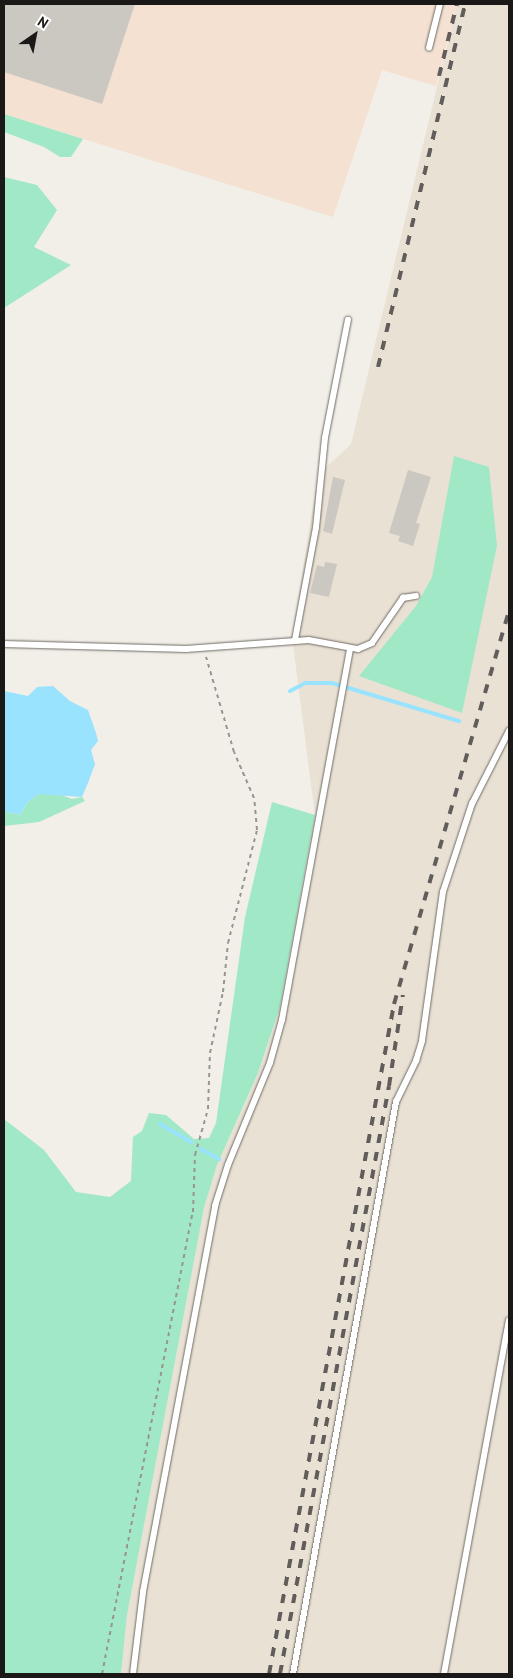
<!DOCTYPE html>
<html>
<head>
<meta charset="utf-8">
<style>
  body { margin:0 }
  #map { position:relative; width:513px; height:1678px; overflow:hidden; background:#f2eee8; font-family:"PT Sans",sans-serif }
  div>[style] { position:absolute }
  [style*='--x'] { left:calc(var(--x)*1px); top:calc(var(--y)*1px); width:calc(var(--w)*1px); rotate:calc(var(--a)*1deg) }
  .industrial>* { inset:0; background:#f4e1d1 }
  .built>* { inset:0; background:#eae1d5 }
  .green>* { inset:0; background:#a1e8c6 }
  .water>* { inset:0; background:#9ae3fe }
  .stream>* { height:4px; margin:-2px; padding:0 2px; transform-origin:2px; border-radius:2px; background:#9ae3fe }
  .building>* { inset:0; background:#cbc7c1 }
  .path>* { height:2px; margin-top:-1px; transform-origin:0; background:repeating-linear-gradient(90deg,#989591 0 4px,transparent 0 8px) }
  .roads { filter:drop-shadow(0 0 1px #6e6b65) drop-shadow(0 0 1px #6e6b65) }
  .lane>* { height:5.5px; margin:-2.75px; padding:0 2.75px; transform-origin:2.75px; border-radius:2.75px; background:#fff }
  .rail>* { height:4px; margin-top:-2px; transform-origin:0; background:repeating-linear-gradient(90deg,#605d5a 0 9px,transparent 0 18px) }
  span { translate:-50% -50%; white-space:nowrap; text-align:center; line-height:1.15; -webkit-text-stroke:5px #fff; paint-order:stroke }
  .frame { position:absolute; inset:0; border:5px solid #1b1917; pointer-events:none }
  .north { position:absolute; left:10px; top:10px; width:50px; height:50px; -webkit-text-stroke:4px #fff; paint-order:stroke; rotate:33deg; font-size:14px; font-weight:700; line-height:20px; text-align:center; color:#1b1917 }
  .north::after { content:''; display:block; margin:auto; width:18px; height:22px; background:#1b1917; clip-path:polygon(50% 0,100% 100%,50% 72%,0 100%) }
</style>
</head>
<body>
<div id="map">
  <div class="industrial">
    <div style="clip-path:polygon(4px 4px,457px 4px,436px 86px,382px 70px,333px 217px,4px 114px)"></div>
  </div>
  <div class="built">
    <div style="clip-path:polygon(457px 4px,509px 4px,509px 1674px,121px 1674px,127px 1615px,204px 1208px,217px 1165px,258px 1073px,280px 1007px,315px 815px,292px 637px,318px 475px,351px 444px)"></div>
  </div>
  <div class="green">
    <div style="clip-path:polygon(4px 114px,83px 139px,71px 157px,60px 157px,44px 147px,4px 132px)"></div>
    <div style="clip-path:polygon(4px 177px,37px 185px,57px 210px,34px 247px,71px 265px,4px 308px)"></div>
    <div style="clip-path:polygon(454px 456px,489px 467px,497px 546px,462px 713px,359px 676px,416px 606px,432px 577px)"></div>
    <div style="clip-path:polygon(56px 793px,72px 799px,82px 797px,85px 801px,39px 822px,4px 826px,4px 811px,20px 815px,28px 802px,39px 794px)"></div>
    <div style="clip-path:polygon(272px 802px,315px 815px,280px 1007px,258px 1073px,217px 1165px,204px 1208px,127px 1615px,121px 1674px,4px 1674px,4px 1119px,44px 1150px,76px 1192px,110px 1197px,131px 1181px,133px 1137px,142px 1131px,149px 1113px,166px 1115px,194px 1139px,209px 1138px,216px 1123px,245px 917px)"></div>
  </div>
  <div class="water">
    <div style="clip-path:polygon(53px 686px,70px 701px,88px 710px,96px 733px,98px 741px,91px 750px,95px 764px,88px 783px,82px 797px,39px 794px,28px 802px,20px 815px,4px 811px,4px 691px,28px 696px,37px 687px)"></div>
  </div>
  <div class="stream">
    <div style="--x:290;--y:691;--w:18;--a:-27"></div>
    <div style="--x:306;--y:683;--w:26;--a:0"></div>
    <div style="--x:332;--y:683;--w:133;--a:16.7"></div>
    <div style="--x:160;--y:1124;--w:36;--a:30"></div>
    <div style="--x:201;--y:1149;--w:21;--a:29"></div>
  </div>
  <div class="building">
    <div style="clip-path:polygon(4px 4px,135px 4px,102px 104px,4px 72px)"></div>
    <div style="clip-path:polygon(408px 470px,431px 477px,416px 523px,420px 524px,413px 546px,398px 541px,400px 536px,389px 533px)"></div>
    <div style="clip-path:polygon(333px 477px,345px 480px,332px 534px,323px 531px)"></div>
    <div style="clip-path:polygon(325px 562px,337px 564px,329px 597px,310px 593px,317px 565px,324px 567px)"></div>
  </div>
  <div class="path">
    <div style="--x:102;--y:1674;--w:471;--a:-78.9"></div>
    <div style="--x:193;--y:1212;--w:57;--a:-88"></div>
    <div style="--x:195;--y:1155;--w:48;--a:-74.2"></div>
    <div style="--x:208;--y:1109;--w:56;--a:-88"></div>
    <div style="--x:210;--y:1053;--w:62;--a:-78"></div>
    <div style="--x:223;--y:992;--w:49;--a:-84.2"></div>
    <div style="--x:228;--y:943;--w:117;--a:-75.6"></div>
    <div style="--x:257;--y:830;--w:32;--a:-95"></div>
    <div style="--x:254;--y:798;--w:50;--a:-113.5"></div>
    <div style="--x:234;--y:752;--w:99;--a:-106.4"></div>
  </div>
  <div class="roads">
    <div class="lane">
      <div style="--x:429;--y:48;--w:45;--a:-76"></div>
      <div style="--x:295;--y:640;--w:114;--a:-79.4"></div>
      <div style="--x:316;--y:528;--w:90;--a:-84.3"></div>
      <div style="--x:325;--y:438;--w:120;--a:-79"></div>
      <div style="--x:4;--y:644;--w:182;--a:1.6"></div>
      <div style="--x:186;--y:649;--w:123;--a:-4.2"></div>
      <div style="--x:309;--y:640;--w:50;--a:10.4"></div>
      <div style="--x:358;--y:649;--w:15;--a:-23"></div>
      <div style="--x:372;--y:643;--w:55;--a:-55.4"></div>
      <div style="--x:403;--y:598;--w:13;--a:-9"></div>
      <div style="--x:133;--y:1674;--w:83;--a:-83"></div>
      <div style="--x:143;--y:1592;--w:393;--a:-79.4"></div>
      <div style="--x:215;--y:1206;--w:43;--a:-72.4"></div>
      <div style="--x:228;--y:1165;--w:110;--a:-67.6"></div>
      <div style="--x:270;--y:1063;--w:45;--a:-74.4"></div>
      <div style="--x:282;--y:1020;--w:377;--a:-79.6"></div>
      <div style="--x:293;--y:1674;--w:581;--a:-79.79"></div>
      <div style="--x:396;--y:1102;--w:46;--a:-64"></div>
      <div style="--x:416;--y:1061;--w:21;--a:-73"></div>
      <div style="--x:422;--y:1041;--w:150;--a:-82"></div>
      <div style="--x:443;--y:892;--w:93;--a:-71.8"></div>
      <div style="--x:472;--y:804;--w:82;--a:-63.1"></div>
      <div style="--x:444;--y:1674;--w:359;--a:-79.6"></div>
    </div>
  </div>
  <div class="rail">
    <div style="--x:439;--y:76;--w:74;--a:-76"></div>
    <div style="--x:378;--y:367;--w:373;--a:-76.5"></div>
    <div style="--x:269;--y:1674;--w:682;--a:-79.43"></div>
    <div style="--x:394;--y:1004;--w:409;--a:-73.7"></div>
    <div style="--x:280;--y:1674;--w:598;--a:-79.5"></div>
    <div style="--x:389;--y:1086;--w:92;--a:-81.3"></div>
  </div>
  <div class="frame"></div>
  <div class="north">N</div>
</div>
</body>
</html>
